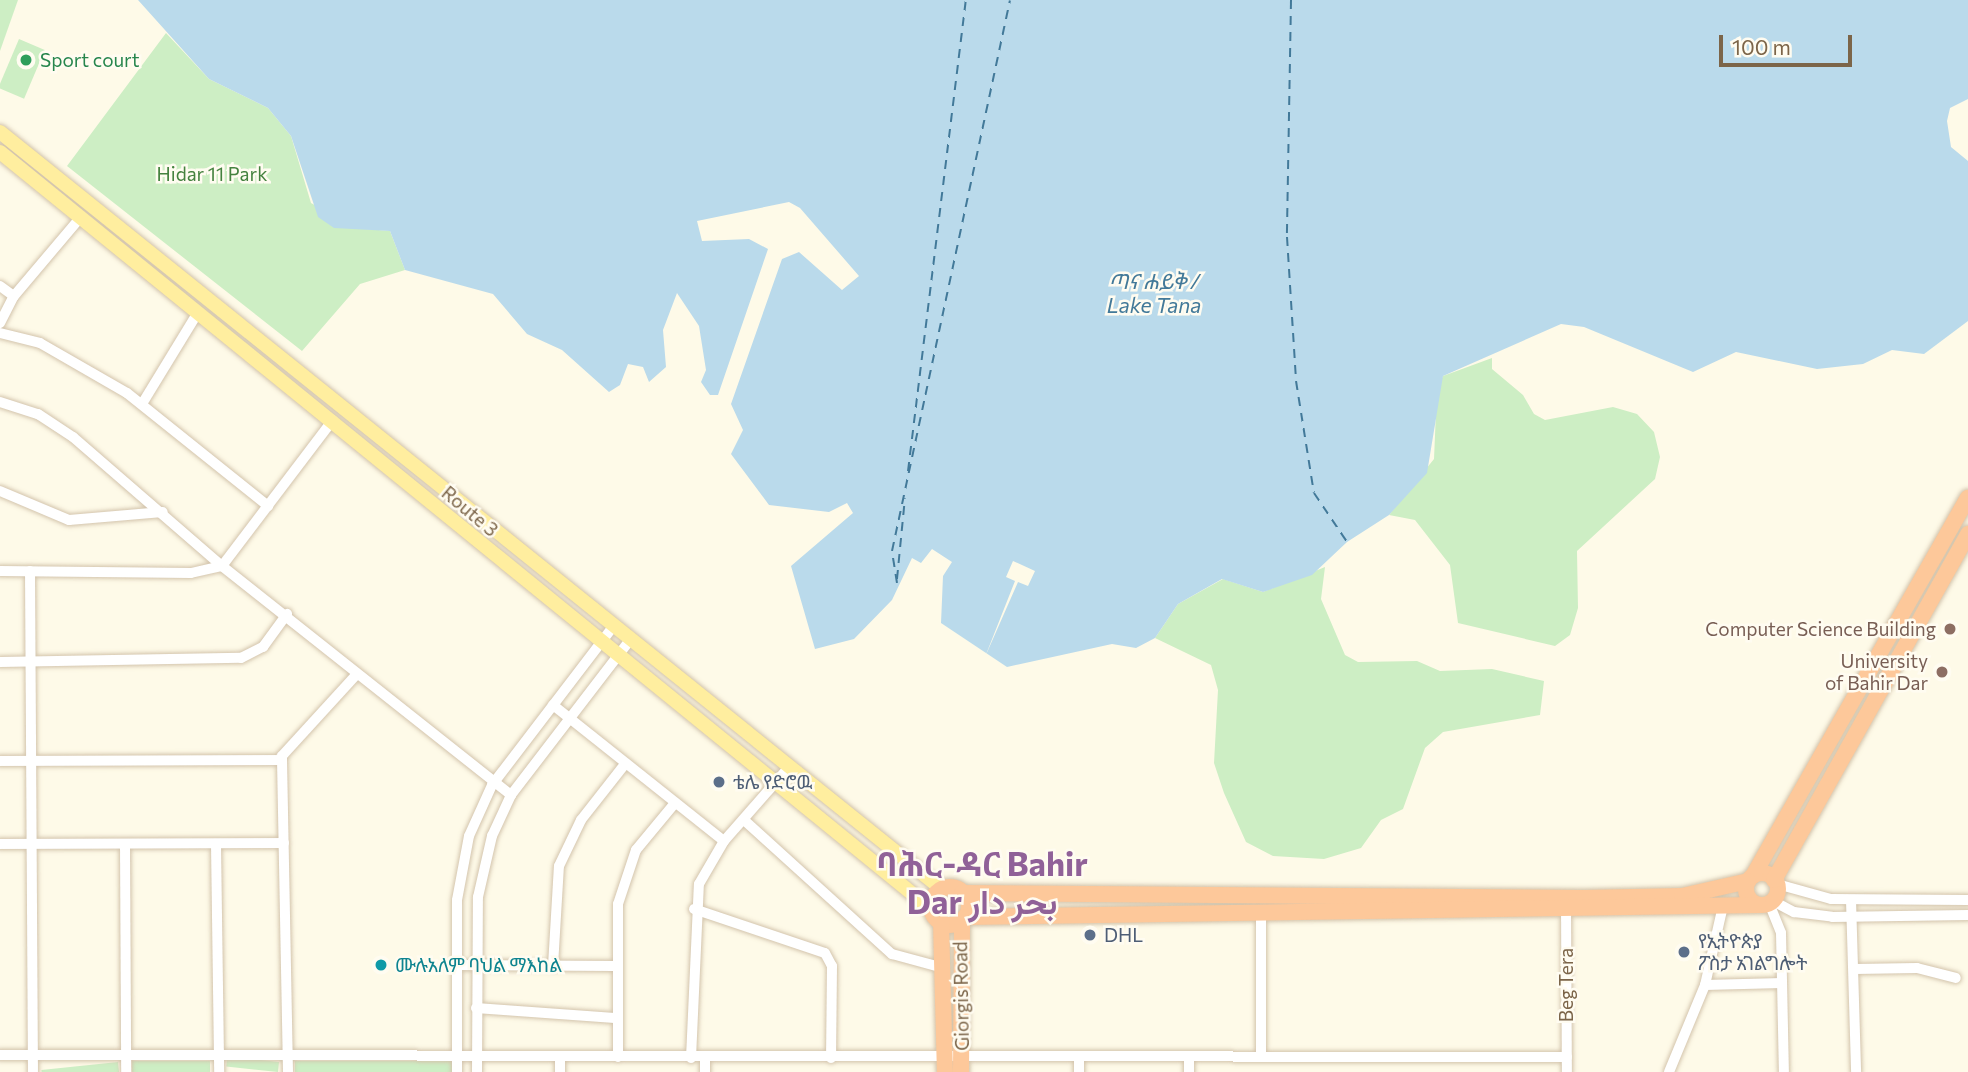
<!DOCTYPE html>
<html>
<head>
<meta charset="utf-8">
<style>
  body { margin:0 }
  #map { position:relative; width:1968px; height:1072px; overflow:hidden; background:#fefae8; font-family:Commissioner,Vazirmatn,"Noto Sans Ethiopic",sans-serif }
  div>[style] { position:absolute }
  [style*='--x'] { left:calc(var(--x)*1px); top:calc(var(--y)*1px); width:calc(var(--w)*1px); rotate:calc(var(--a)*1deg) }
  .green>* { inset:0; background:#cdeec4; transform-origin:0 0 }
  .water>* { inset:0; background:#badaeb }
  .pier>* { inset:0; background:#fefae8 }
  .ferry>* { height:2px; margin-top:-1px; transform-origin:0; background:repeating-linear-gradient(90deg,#427999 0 9px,transparent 0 16px) }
  .roads { filter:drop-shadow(0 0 2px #d3c4ac) drop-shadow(0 0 2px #d3c4ac) }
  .minor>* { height:10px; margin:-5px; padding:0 5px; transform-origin:5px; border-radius:5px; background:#fff }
  .major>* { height:14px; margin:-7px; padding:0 7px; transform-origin:7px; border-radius:7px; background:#ffee9f }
  .highway>* { height:16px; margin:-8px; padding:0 8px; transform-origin:8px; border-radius:8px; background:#fdc89a }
  .highway>.ring { margin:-8px; padding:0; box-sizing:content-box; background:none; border:16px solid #fdc89a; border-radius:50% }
  .dots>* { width:19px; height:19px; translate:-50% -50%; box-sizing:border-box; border:4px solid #fffcf1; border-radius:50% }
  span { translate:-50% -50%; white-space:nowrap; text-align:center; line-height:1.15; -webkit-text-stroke:5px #fffcf1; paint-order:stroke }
  .leisure-label { font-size:19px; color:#27864d }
  .left { translate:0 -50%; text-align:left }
  .park-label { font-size:19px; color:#45823f }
  .street-label { font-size:19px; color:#7c6549 }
  .education-label { font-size:19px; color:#785e54 }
  .right { translate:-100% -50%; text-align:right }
  .service-label { font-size:19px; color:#4e5e75 }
  .culture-label { font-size:19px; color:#0d838f }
  .water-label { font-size:21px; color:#427999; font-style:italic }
  .town-label { font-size:33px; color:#906198; font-weight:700 }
  .scale { position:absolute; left:1719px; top:35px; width:133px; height:32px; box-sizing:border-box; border:4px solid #7c6549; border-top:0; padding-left:9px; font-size:21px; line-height:24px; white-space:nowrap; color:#7c6549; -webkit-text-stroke:5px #fffcf1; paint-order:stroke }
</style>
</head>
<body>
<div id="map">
  <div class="green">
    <div style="clip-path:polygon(0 0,18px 0,0 51px)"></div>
    <div style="clip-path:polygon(166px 33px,209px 79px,268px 108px,291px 136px,311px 203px,355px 228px,390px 231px,405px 270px,360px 284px,302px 351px,67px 166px)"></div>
    <div style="left:19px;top:39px;width:28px;height:53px;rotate:23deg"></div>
    <div style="clip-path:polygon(1492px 358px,1492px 369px,1523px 395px,1534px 414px,1545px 420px,1613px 407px,1637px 414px,1654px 432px,1660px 457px,1655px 479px,1577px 551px,1578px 608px,1570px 635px,1555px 646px,1458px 623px,1450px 565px,1415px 520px,1389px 515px,1434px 459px,1437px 388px,1443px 376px)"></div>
    <div style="clip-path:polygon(1325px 567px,1321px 599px,1345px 655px,1358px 662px,1417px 661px,1440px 671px,1492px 669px,1544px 681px,1540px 715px,1443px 732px,1425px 748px,1403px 809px,1381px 820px,1361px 848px,1324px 859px,1273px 856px,1246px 842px,1224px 793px,1214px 763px,1218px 690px,1211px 665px,1155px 638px,1178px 604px,1223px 579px,1263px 592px)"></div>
    <div style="left:132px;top:1061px;width:78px;height:11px"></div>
    <div style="left:455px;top:1061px;width:11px;height:160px;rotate:90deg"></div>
    <div style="left:118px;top:1062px;width:10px;height:77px;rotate:84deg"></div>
    <div style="left:279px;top:1062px;width:10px;height:52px;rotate:96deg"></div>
  </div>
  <div class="water">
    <div style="clip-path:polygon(138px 0,1968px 0,1968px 99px,1950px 108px,1947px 121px,1951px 147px,1968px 161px,1968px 321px,1924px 354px,1892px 350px,1863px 364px,1817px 369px,1736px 352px,1693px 372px,1584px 327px,1561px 324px,1443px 376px,1427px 473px,1389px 515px,1347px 542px,1312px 575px,1263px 592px,1222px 579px,1178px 604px,1155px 638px,1136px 648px,1112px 644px,1007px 667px,941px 623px,943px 576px,952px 562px,932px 549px,921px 563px,912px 558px,892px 600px,854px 639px,815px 649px,791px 566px,853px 513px,847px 503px,829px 512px,769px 505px,731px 454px,743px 430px,731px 404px,782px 259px,799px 252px,842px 290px,859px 276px,800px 208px,789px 202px,697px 221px,702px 241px,749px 239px,768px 249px,718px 395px,710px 395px,701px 382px,706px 370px,699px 326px,677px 293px,663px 330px,666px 367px,649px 382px,643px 367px,628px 364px,620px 385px,609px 392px,562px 350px,527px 334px,493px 294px,405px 270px,390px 231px,334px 228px,318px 217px,291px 136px,268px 108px,209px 79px)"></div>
  </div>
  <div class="pier">
    <div style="clip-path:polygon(1013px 561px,1035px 571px,1028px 586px,1018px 582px,985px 657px,1015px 581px,1006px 577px)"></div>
  </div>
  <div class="ferry">
    <div style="--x:1291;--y:0;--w:237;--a:91"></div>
    <div style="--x:1287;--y:237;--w:144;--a:86.4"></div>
    <div style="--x:1296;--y:381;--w:113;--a:80.9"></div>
    <div style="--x:1314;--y:493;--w:59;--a:56"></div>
    <div style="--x:908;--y:471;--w:475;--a:-83"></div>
    <div style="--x:897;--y:579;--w:81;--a:-84.4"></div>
    <div style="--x:897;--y:583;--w:32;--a:-99"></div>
    <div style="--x:892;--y:551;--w:563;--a:-77.91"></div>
  </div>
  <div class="roads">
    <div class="minor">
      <div style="--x:0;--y:286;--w:17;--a:36"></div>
      <div style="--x:0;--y:323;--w:30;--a:-63"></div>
      <div style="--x:14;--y:296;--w:101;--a:-49.8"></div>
      <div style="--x:0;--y:333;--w:41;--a:14"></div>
      <div style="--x:40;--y:343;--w:100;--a:29.9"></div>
      <div style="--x:127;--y:393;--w:181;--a:38.7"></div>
      <div style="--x:0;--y:402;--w:40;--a:18"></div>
      <div style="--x:38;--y:414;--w:42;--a:33.3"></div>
      <div style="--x:73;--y:437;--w:197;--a:40.9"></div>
      <div style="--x:222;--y:566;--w:369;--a:38.4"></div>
      <div style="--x:142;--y:404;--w:105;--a:-58.6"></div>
      <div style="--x:0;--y:491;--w:75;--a:22.8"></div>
      <div style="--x:69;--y:520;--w:94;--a:-4.9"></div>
      <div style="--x:0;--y:571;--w:191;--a:0.6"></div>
      <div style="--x:191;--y:573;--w:32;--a:-13"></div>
      <div style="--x:222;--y:566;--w:183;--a:-52.8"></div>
      <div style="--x:30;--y:571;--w:501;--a:89.66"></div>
      <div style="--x:0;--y:662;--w:241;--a:-1"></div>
      <div style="--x:241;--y:658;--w:25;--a:-27"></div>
      <div style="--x:263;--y:647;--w:41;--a:-54"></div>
      <div style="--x:553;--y:705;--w:218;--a:38.5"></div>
      <div style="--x:0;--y:761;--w:282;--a:-0.2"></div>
      <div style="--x:744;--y:820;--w:200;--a:42.2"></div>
      <div style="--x:892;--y:954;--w:54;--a:15.1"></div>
      <div style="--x:0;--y:844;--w:284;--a:-0.2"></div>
      <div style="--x:125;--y:844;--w:228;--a:89.7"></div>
      <div style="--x:216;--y:844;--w:228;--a:89.2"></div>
      <div style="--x:1777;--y:884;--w:56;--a:15.5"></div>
      <div style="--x:1831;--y:899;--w:137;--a:0.4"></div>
      <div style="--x:1851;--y:900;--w:172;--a:88.3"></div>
      <div style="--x:1773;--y:901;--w:24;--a:28"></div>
      <div style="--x:1794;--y:912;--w:38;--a:7"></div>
      <div style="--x:1832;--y:917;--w:136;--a:-0.8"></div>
      <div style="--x:1566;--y:903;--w:169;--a:89.7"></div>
      <div style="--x:1769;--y:903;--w:32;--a:68"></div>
      <div style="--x:1781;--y:933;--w:139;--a:88.8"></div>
      <div style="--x:694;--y:909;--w:138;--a:18.6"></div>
      <div style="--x:825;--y:953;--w:15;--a:62"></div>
      <div style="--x:832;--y:966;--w:92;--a:90.6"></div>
      <div style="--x:1261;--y:911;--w:143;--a:90"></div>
      <div style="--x:455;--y:965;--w:159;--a:0.4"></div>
      <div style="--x:553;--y:966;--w:100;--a:-86.6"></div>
      <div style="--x:559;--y:866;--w:51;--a:-64.4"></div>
      <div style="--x:581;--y:820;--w:71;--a:-51.8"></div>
      <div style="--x:1855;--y:969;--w:62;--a:-0.9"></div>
      <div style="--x:1917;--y:968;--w:40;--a:14.4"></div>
      <div style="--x:1705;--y:985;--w:77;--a:-1.5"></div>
      <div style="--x:476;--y:1008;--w:139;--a:4.1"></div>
      <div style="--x:0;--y:1055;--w:1567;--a:0.07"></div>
      <div style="--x:1079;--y:1056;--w:16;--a:90"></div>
      <div style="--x:1189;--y:1056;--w:16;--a:90"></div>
      <div style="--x:618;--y:1057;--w:153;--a:-90"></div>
      <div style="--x:618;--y:904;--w:57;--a:-71.6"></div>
      <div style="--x:636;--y:850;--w:61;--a:-50.3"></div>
      <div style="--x:691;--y:1058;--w:174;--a:-87.4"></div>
      <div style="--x:699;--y:884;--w:50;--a:-59.8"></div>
      <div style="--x:724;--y:841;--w:98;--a:-48.7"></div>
      <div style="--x:705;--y:1058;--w:14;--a:90"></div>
      <div style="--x:288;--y:1072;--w:316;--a:-91.1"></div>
      <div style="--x:282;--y:756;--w:110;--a:-47.6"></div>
      <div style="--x:457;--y:1072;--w:172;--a:-90"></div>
      <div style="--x:457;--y:900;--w:65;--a:-79.4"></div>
      <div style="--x:469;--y:836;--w:56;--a:-65.7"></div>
      <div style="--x:492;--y:785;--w:199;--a:-52.6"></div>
      <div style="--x:477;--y:1072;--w:175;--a:-89.7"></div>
      <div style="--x:478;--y:897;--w:63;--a:-77.1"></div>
      <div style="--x:492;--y:836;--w:45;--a:-65.1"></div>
      <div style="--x:511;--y:795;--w:194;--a:-52.5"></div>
      <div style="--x:560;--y:1072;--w:15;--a:-90"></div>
      <div style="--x:1669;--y:1072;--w:94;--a:-67.5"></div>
      <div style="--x:1705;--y:985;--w:77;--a:-77.2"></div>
    </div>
    <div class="major">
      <div style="--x:0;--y:132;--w:1208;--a:38.79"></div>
      <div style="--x:0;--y:152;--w:1200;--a:39.11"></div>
    </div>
    <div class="highway">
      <div class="ring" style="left:1746px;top:873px;width:16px;height:16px"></div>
      <div style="--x:1753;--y:876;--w:435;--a:-60.4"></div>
      <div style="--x:1774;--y:880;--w:397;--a:-60.7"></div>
      <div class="ring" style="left:931px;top:887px;width:22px;height:22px"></div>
      <div style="--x:962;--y:893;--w:621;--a:0.46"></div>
      <div style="--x:1583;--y:898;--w:99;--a:-1.2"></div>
      <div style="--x:1682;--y:896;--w:68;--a:-12.8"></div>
      <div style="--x:965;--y:917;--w:794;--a:-0.87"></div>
      <div style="--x:941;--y:922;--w:150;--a:88.5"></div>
      <div style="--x:961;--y:1072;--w:152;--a:-89.6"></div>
    </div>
  </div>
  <div class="dots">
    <div style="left:26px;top:60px;background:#2e9e5b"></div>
    <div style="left:1950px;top:629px;background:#8d6e63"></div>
    <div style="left:1942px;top:672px;background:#8d6e63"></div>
    <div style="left:719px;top:782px;background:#5c6f8a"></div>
    <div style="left:1090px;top:935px;background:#5c6f8a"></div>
    <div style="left:1684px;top:952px;background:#5c6f8a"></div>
    <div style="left:381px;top:965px;background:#0f9aa8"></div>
  </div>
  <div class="leisure-label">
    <span class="left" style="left:40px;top:60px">Sport court</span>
  </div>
  <div class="park-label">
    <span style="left:212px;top:174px">Hidar 11 Park</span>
  </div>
  <div class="street-label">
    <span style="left:470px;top:511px;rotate:40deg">Route 3</span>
    <span style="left:1566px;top:985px;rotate:-90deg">Beg Tera</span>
    <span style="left:961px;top:996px;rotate:-91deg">Giorgis Road</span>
  </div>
  <div class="education-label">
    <span class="right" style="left:1936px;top:629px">Computer Science Building</span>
    <span class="right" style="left:1928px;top:672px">University<br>of Bahir Dar</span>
  </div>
  <div class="service-label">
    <span class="left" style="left:733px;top:782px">ቴሌ የድሮዉ</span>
    <span class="left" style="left:1104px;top:935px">DHL</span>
    <span class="left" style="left:1698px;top:952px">የኢትዮጵያ<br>ፖስታ አገልግሎት</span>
  </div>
  <div class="culture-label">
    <span class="left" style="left:395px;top:965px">ሙሉአለም ባህል ማእከል</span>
  </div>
  <div class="water-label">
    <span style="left:1154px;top:293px">ጣና ሐይቅ /<br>Lake Tana</span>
  </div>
  <div class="town-label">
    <span style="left:982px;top:882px">ባሕር-ዳር Bahir<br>Dar بحر دار</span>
  </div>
  <div class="scale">100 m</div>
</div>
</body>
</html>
